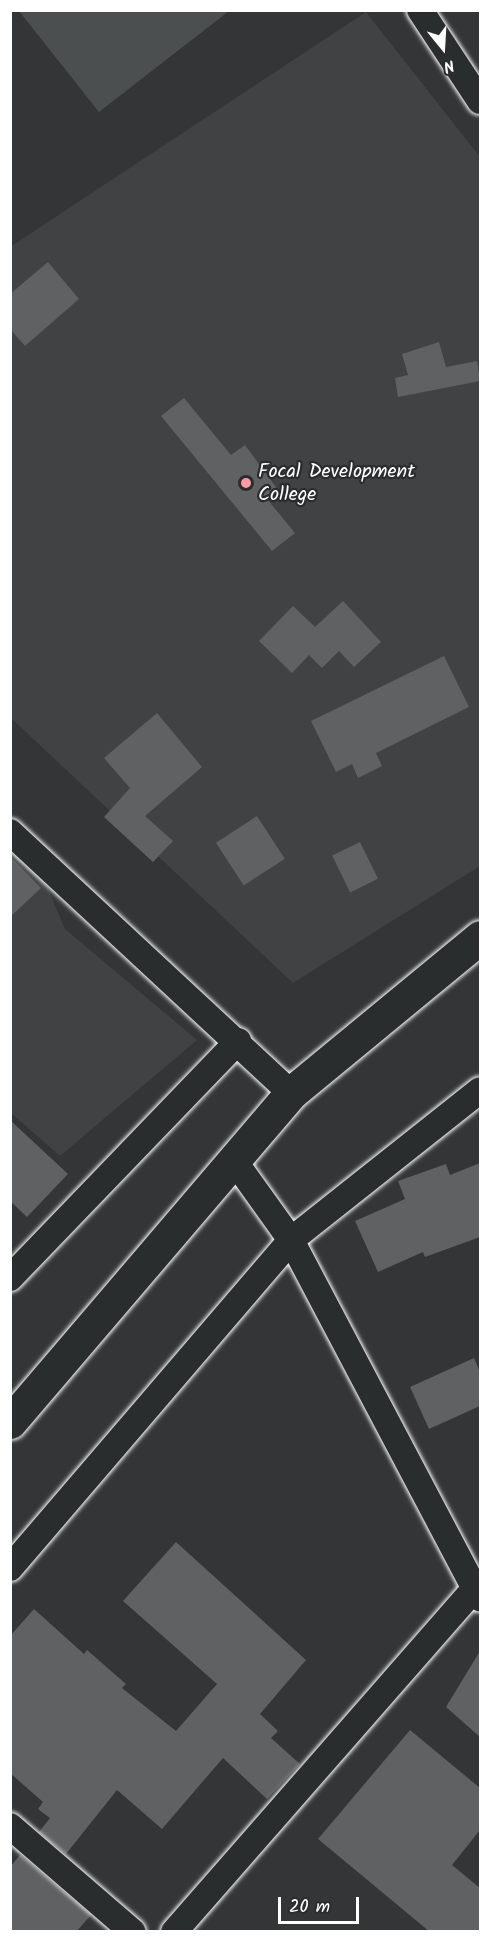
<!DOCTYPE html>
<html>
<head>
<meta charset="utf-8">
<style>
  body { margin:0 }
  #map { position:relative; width:491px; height:1942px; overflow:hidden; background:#333536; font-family:Kalam,sans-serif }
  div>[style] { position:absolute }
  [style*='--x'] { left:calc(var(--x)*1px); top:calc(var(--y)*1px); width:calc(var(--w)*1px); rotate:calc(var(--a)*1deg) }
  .built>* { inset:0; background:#404243 }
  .green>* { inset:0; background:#4c4f50 }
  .building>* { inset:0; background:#5f6162; transform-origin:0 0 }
  .roads { filter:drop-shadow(0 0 2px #fff) drop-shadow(0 0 2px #fff) }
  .street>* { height:26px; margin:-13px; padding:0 13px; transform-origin:13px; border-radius:13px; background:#2a2d2e }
  .secondary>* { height:33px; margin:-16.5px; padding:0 16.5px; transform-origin:16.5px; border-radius:16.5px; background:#2a2d2e }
  .dots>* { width:16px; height:16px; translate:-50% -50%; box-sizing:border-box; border:3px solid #2a2d2e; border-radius:50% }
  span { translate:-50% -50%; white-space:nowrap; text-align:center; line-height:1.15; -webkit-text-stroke:4.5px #2a2d2e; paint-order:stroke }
  .poi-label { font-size:20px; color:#fff }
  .left { translate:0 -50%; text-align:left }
  .frame { position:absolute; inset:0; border:12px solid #fff; pointer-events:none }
  .north { position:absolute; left:413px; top:18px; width:60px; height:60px; -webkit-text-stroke:4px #2a2d2e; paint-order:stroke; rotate:162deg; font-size:16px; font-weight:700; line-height:24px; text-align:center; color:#fff }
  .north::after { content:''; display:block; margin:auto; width:21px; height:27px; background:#fff; clip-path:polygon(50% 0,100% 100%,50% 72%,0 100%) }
  .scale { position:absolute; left:278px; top:1897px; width:81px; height:27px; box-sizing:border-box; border:3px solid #fff; border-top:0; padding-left:8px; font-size:18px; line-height:21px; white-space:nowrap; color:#fff; -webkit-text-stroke:4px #2a2d2e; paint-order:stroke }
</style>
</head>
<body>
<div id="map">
  <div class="built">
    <div style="clip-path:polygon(366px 12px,480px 157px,480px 866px,293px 983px,11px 718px,10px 247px)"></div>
    <div style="clip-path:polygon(10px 844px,41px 872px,65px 929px,197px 1040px,60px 1156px,11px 1113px)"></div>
  </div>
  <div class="green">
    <div style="clip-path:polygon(19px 11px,229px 11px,99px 112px)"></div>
  </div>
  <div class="building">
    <div style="clip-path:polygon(48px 262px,79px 299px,25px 346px,10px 329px,10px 294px)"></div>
    <div style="clip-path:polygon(439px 342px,446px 367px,477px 361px,480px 381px,398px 397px,395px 378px,408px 375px,402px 354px)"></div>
    <div style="clip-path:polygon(184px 398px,231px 455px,245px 445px,278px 490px,267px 499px,295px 533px,272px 551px,161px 416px)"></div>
    <div style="clip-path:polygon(343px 601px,381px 642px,354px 667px,339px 651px,322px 668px,309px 655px,292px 673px,259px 641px,293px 606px,315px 627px)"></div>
    <div style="clip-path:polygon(444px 656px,469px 707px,376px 753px,382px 766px,358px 778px,352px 764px,336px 772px,311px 721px)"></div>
    <div style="clip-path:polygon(157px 713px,202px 767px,145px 816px,173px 841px,153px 862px,104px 817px,130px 788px,104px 758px)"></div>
    <div style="left:257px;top:816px;width:51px;height:49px;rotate:57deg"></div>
    <div style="left:360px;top:842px;width:41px;height:31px;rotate:64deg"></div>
    <div style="clip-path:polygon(10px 856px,41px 888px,10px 917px)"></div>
    <div style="clip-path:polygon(10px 1120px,68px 1174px,27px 1217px,10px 1201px)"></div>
    <div style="clip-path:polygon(480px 1163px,480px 1237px,425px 1257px,423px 1252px,378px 1272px,355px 1221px,405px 1199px,398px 1181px,446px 1164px,450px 1175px)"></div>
    <div style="clip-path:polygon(474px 1358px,480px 1372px,480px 1406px,429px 1429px,410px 1387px)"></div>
    <div style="clip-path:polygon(176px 1542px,306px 1660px,260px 1714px,278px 1731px,271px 1738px,300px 1764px,267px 1799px,223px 1758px,162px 1829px,117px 1790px,66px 1854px,39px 1832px,50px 1818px,38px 1809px,43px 1802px,10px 1773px,10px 1636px,34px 1609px,84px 1654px,87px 1650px,126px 1684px,122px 1688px,176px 1731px,217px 1684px,123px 1601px)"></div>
    <div style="clip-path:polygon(480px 1651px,480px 1737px,446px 1707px)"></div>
    <div style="clip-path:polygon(410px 1730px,480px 1788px,480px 1830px,452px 1865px,480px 1888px,480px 1932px,430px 1932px,318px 1839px)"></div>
    <div style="clip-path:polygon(20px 1855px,91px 1915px,76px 1932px,10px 1932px,10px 1867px)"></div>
  </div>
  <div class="roads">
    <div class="street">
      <div style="--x:420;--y:10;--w:109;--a:56.6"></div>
      <div style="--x:10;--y:832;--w:384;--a:42.9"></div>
      <div style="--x:233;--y:1159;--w:100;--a:54.4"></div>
      <div style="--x:291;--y:1240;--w:405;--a:62.2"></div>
      <div style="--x:10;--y:1278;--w:329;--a:-46.1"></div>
      <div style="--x:10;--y:1568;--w:432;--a:-49.4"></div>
      <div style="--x:291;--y:1240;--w:241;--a:-38.4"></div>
      <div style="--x:10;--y:1826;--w:162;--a:40.8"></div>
      <div style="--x:174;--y:1932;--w:454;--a:-48.8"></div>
    </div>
    <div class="secondary">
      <div style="--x:10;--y:1422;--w:433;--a:-49.5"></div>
      <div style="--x:291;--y:1093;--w:245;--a:-39.5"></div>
    </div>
  </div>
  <div class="dots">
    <div style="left:246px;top:483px;background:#ff9aa2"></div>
  </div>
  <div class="poi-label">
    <span class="left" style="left:258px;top:484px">Focal Development<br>College</span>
  </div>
  <div class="frame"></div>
  <div class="north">N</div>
  <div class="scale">20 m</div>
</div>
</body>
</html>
